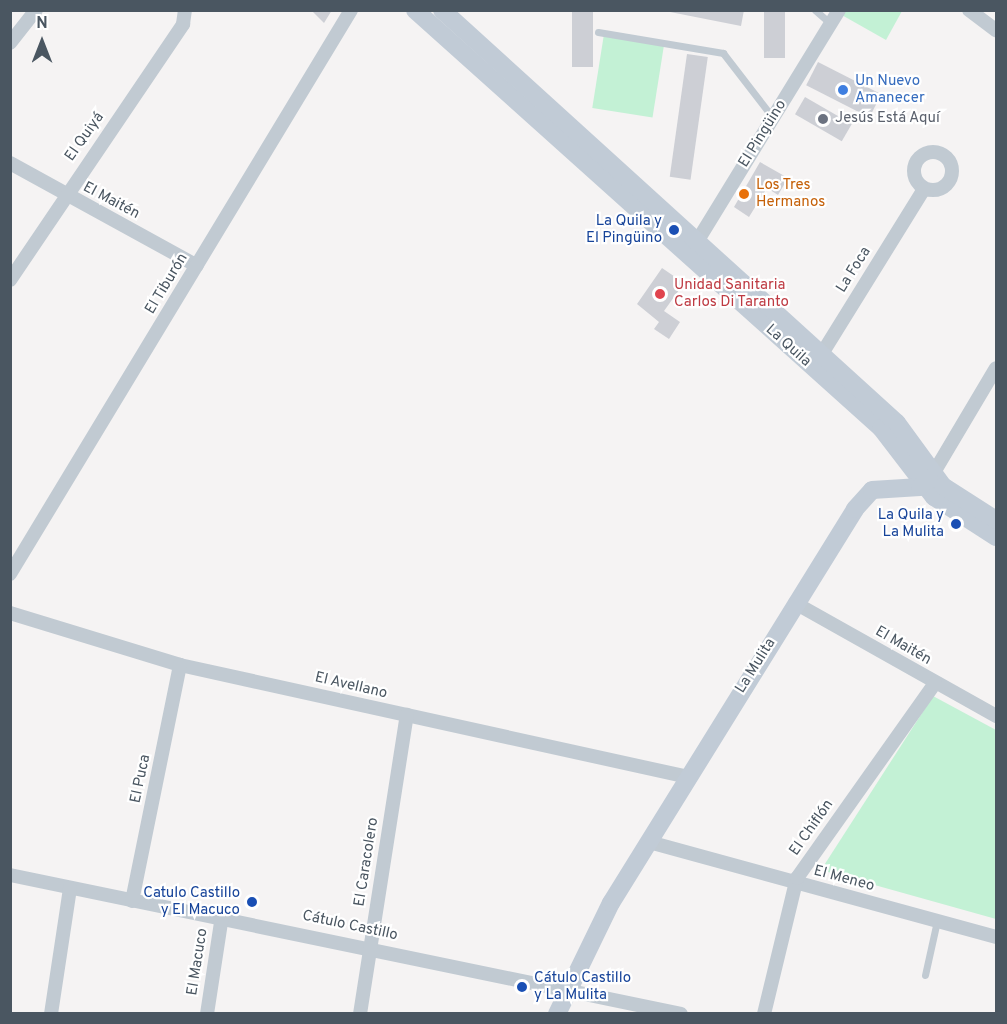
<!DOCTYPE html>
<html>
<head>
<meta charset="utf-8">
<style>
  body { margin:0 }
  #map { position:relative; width:1007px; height:1024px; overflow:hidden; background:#f5f3f3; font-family:Overpass,sans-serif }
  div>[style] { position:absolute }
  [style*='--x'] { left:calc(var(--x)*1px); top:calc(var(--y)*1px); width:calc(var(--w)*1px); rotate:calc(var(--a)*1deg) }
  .green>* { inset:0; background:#c3f1d5; transform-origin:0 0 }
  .building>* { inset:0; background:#cdcfd5; transform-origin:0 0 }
  .lane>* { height:7px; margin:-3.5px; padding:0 3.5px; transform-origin:3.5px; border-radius:3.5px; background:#c1cad2 }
  .street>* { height:14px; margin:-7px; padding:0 7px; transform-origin:7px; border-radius:7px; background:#c1cad2 }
  .street>.ring { margin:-7px; padding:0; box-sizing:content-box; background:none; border:14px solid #c1cad2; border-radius:50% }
  .secondary>* { height:18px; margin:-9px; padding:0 9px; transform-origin:9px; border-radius:9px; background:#c1cbd6 }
  .dots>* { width:16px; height:16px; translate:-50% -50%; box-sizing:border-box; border:3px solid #fff; border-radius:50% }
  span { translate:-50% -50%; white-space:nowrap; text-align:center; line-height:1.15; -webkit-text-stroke:4.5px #fff; paint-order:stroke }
  .shop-label { font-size:15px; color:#366cbe }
  .left { translate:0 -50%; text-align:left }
  .worship-label { font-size:15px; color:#5b616d }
  .street-label { font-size:15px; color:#4a5661 }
  .food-label { font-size:15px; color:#c56008 }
  .transit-label { font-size:15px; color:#164399 }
  .right { translate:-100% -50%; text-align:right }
  .health-label { font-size:15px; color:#be3a42 }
  .frame { position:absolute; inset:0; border:12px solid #4a5661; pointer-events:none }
  .north { position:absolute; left:12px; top:12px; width:60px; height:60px; -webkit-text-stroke:4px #fff; paint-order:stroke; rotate:0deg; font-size:16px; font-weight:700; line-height:24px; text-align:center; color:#4a5661 }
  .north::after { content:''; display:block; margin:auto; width:21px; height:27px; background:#4a5661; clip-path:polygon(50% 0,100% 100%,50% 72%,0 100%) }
</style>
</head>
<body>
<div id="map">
  <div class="green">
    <div style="clip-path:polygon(842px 11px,902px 11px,886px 40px,840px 14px)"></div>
    <div style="left:604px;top:34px;width:61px;height:75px;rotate:9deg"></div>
    <div style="clip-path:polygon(933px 696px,996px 730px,996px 919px,821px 870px)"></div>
  </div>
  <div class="building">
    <div style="clip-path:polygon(311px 10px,332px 10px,324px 23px)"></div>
    <div style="left:572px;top:10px;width:21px;height:57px"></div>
    <div style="clip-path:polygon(660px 10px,744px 10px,741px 26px)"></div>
    <div style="left:764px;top:10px;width:21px;height:48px"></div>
    <div style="left:687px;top:54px;width:21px;height:124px;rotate:8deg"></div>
    <div style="left:818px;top:62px;width:71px;height:26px;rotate:27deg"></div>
    <div style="left:805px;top:97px;width:54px;height:20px;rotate:30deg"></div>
    <div style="clip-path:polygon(760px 162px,788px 178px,778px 195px,767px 188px,749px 217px,734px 207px)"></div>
    <div style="clip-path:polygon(662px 268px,684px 283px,664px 311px,680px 322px,669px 339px,654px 329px,659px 322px,637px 304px)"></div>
  </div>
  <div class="lane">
    <div style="--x:815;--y:10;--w:21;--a:41"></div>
    <div style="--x:598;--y:32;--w:127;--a:9.5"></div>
    <div style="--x:723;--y:53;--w:82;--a:52.4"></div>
    <div style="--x:925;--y:975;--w:55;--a:-77.5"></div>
  </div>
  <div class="street">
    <div style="--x:969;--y:10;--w:34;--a:37"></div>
    <div style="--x:10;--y:43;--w:42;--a:-51.8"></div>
    <div class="ring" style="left:914px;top:152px;width:24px;height:24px"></div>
    <div style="--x:10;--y:163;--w:213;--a:28.8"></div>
    <div style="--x:698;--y:240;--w:270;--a:-58.5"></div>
    <div style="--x:10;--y:280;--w:309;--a:-55.9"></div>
    <div style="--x:183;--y:24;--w:14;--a:-82"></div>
    <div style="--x:818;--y:360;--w:201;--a:-58.2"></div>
    <div style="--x:933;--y:474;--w:123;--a:-59.3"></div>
    <div style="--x:10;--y:574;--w:659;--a:-58.84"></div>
    <div style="--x:795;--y:603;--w:231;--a:29.3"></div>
    <div style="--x:10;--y:613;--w:178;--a:17"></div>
    <div style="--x:180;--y:665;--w:520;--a:12.43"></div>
    <div style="--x:649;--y:842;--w:360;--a:15.3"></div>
    <div style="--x:10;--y:875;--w:685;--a:11.7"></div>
    <div style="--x:132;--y:901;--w:241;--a:-78.5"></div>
    <div style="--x:51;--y:1014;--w:127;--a:-81.4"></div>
    <div style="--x:207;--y:1014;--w:99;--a:-81.3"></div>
    <div style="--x:360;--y:1014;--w:303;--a:-81.1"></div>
    <div style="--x:764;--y:1014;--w:140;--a:-76.4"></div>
    <div style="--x:797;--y:878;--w:239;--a:-54.7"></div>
  </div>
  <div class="secondary">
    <div style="--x:415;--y:10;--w:626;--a:41.89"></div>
    <div style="--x:881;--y:428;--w:87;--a:52.5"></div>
    <div style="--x:934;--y:497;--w:74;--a:32.8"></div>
    <div style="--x:442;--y:10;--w:614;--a:42.23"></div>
    <div style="--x:897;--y:423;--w:78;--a:53.9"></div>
    <div style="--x:943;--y:486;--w:63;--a:32.7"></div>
    <div style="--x:557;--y:1014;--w:123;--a:-64.1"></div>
    <div style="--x:611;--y:903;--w:463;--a:-58.2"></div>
    <div style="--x:855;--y:509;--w:25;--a:-48"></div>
    <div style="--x:872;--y:490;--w:48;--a:-3.6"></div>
    <div style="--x:920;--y:487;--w:13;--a:-45"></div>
  </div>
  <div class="dots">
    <div style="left:843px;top:90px;background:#3f7fe0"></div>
    <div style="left:823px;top:119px;background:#6b7280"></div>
    <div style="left:744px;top:194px;background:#e8710a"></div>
    <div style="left:674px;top:230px;background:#1a4fb4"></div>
    <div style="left:660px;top:294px;background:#e0444e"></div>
    <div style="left:956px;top:524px;background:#1a4fb4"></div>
    <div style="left:252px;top:902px;background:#1a4fb4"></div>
    <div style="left:522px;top:987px;background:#1a4fb4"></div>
  </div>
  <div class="shop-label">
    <span class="left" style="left:855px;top:90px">Un Nuevo<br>Amanecer</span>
  </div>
  <div class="worship-label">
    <span class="left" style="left:835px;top:119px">Jesús Está Aquí</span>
  </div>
  <div class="street-label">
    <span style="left:763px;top:134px;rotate:-58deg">El Pingüino</span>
    <span style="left:85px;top:137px;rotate:-55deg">El Quiyá</span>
    <span style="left:111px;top:201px;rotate:28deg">El Maitén</span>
    <span style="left:854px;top:270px;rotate:-58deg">La Foca</span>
    <span style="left:167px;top:284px;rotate:-59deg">El Tiburón</span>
    <span style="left:788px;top:346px;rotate:42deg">La Quila</span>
    <span style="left:903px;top:646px;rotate:30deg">El Maitén</span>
    <span style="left:756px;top:666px;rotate:-58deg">La Mulita</span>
    <span style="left:351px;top:686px;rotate:13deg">El Avellano</span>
    <span style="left:141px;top:779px;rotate:-78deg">El Puca</span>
    <span style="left:812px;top:828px;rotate:-55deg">El Chiflón</span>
    <span style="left:367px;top:862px;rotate:-81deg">El Caracolero</span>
    <span style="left:844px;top:879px;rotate:15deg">El Meneo</span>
    <span style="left:350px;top:926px;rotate:12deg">Cátulo Castillo</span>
    <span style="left:198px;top:962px;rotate:-81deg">El Macuco</span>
  </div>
  <div class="food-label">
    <span class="left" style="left:756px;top:194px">Los Tres<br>Hermanos</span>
  </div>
  <div class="transit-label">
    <span class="right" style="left:662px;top:230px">La Quila y<br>El Pingüino</span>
    <span class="right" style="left:944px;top:524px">La Quila y<br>La Mulita</span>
    <span class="right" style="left:240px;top:902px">Catulo Castillo<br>y El Macuco</span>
    <span class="left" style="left:534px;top:987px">Cátulo Castillo<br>y La Mulita</span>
  </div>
  <div class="health-label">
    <span class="left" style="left:674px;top:294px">Unidad Sanitaria<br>Carlos Di Taranto</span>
  </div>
  <div class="frame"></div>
  <div class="north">N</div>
</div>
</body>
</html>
